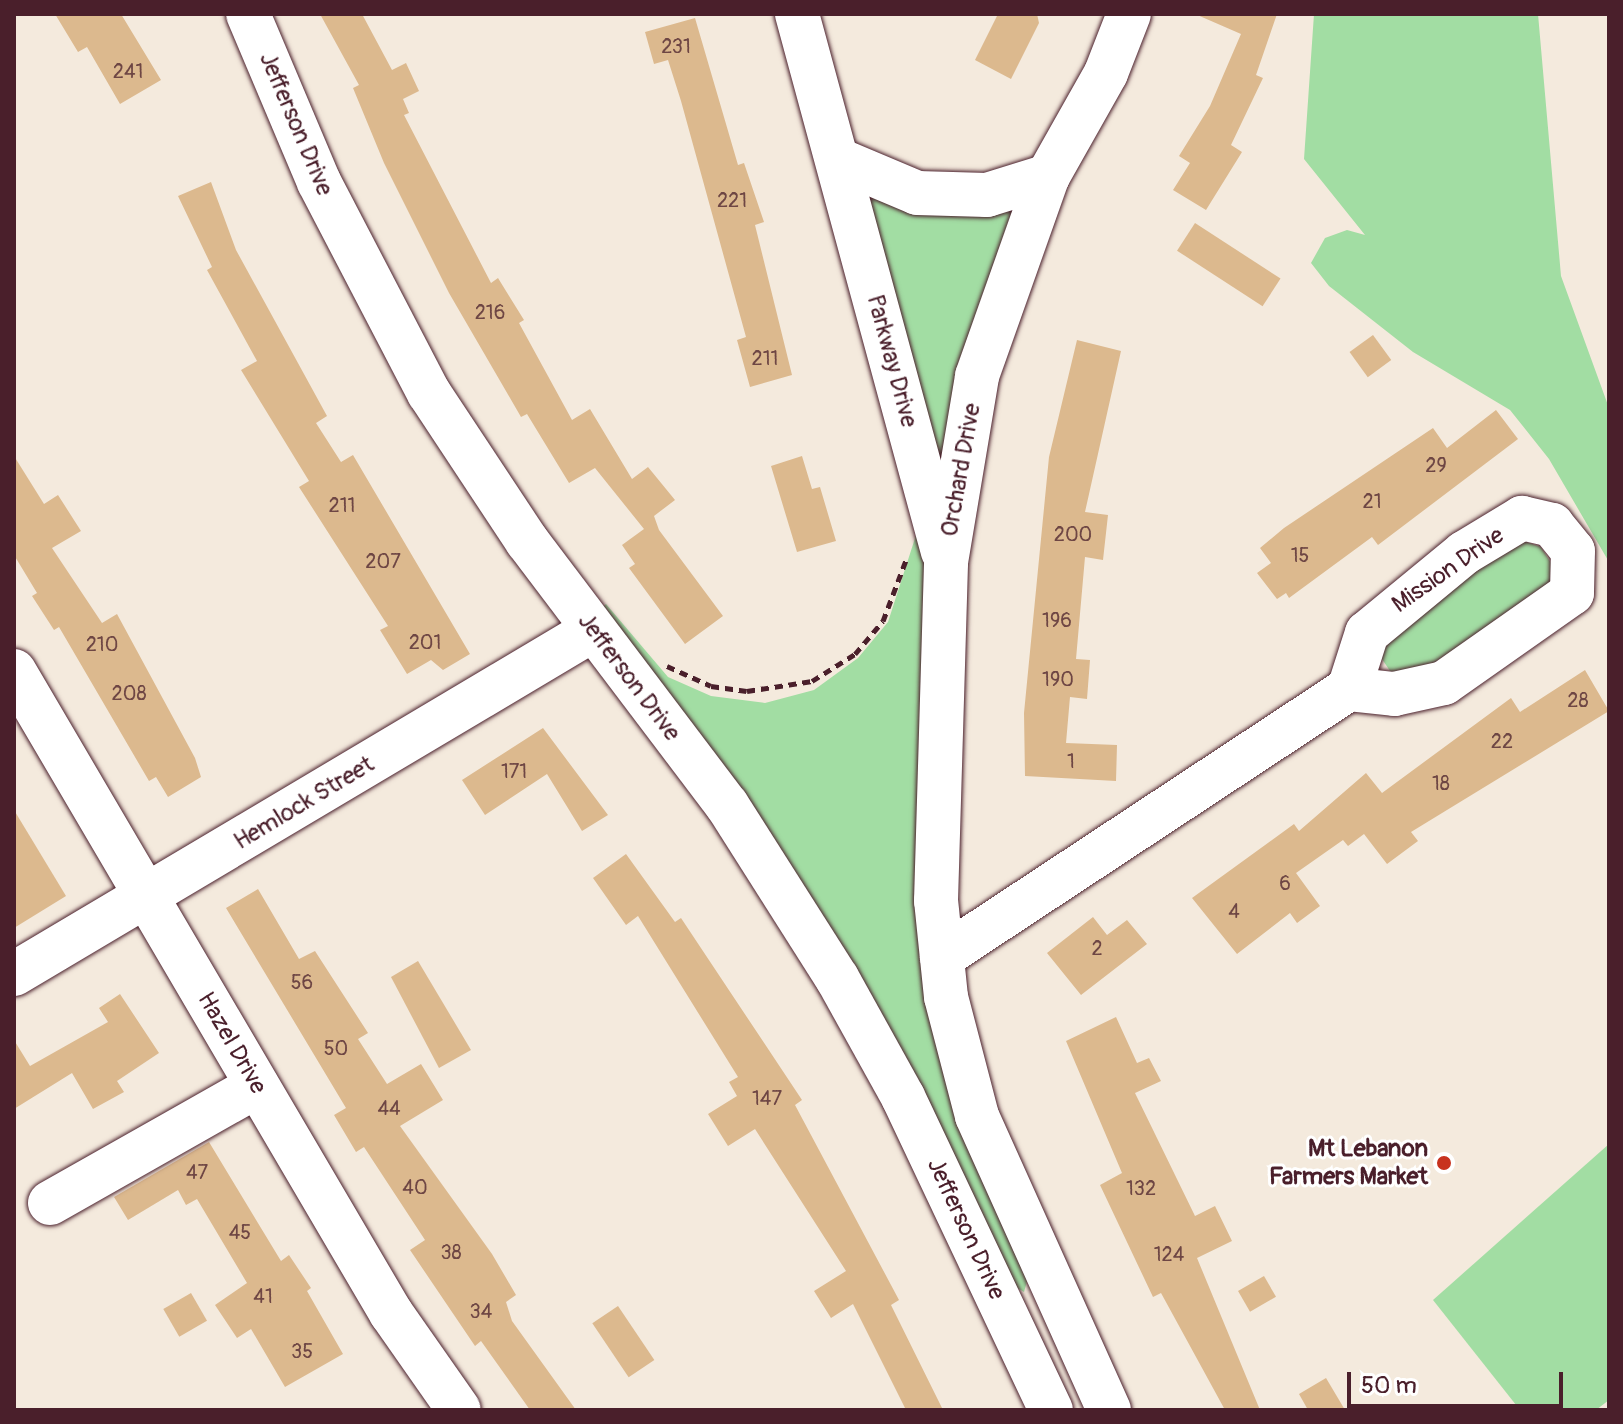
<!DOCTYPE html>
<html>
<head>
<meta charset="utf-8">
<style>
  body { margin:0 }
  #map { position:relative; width:1623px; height:1424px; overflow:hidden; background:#f4eadd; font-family:Pangolin,sans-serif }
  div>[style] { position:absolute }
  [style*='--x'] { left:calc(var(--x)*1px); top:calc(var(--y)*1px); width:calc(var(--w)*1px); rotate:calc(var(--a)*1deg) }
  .green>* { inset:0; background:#a2dda3 }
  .building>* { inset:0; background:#dcb98e; transform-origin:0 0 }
  .path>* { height:5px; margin-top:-2.5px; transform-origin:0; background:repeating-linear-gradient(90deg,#4a1f2b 0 8px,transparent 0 14px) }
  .roads { filter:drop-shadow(0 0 2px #4a1f2b) drop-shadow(0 0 2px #4a1f2b) }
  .minor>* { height:44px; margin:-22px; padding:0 22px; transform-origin:22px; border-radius:22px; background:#fff }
  .dots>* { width:22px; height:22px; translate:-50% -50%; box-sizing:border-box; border:4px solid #fff; border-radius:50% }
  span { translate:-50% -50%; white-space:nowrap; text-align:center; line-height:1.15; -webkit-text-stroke:6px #fff; paint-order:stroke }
  .number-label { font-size:20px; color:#6e4644 }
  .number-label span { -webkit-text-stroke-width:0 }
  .street-label { font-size:24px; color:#4a1f2b }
  .poi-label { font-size:24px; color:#4a1f2b; font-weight:700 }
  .right { translate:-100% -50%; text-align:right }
  .frame { position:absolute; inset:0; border:16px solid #4a1f2b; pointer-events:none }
  .scale { position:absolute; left:1347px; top:1372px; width:216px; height:36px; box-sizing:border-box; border:4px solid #4a1f2b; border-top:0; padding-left:10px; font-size:24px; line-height:28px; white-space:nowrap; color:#4a1f2b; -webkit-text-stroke:6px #fff; paint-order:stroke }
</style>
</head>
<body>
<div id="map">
  <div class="green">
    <div style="clip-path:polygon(1314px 14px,1538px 14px,1561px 276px,1609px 408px,1609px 562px,1549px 459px,1510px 410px,1413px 352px,1329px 286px,1311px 263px,1325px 238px,1347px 230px,1365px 235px,1304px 159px)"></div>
    <div style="clip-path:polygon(868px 191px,1025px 202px,939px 480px)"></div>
    <div style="clip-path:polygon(917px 532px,925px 532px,919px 838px,1030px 1271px,1024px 1292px,1009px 1283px,596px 613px,606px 604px,668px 677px,711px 696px,765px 703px,814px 690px,858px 658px,888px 622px)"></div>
    <div style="clip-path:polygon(1524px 541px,1541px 547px,1551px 563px,1550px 582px,1425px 674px,1407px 679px,1390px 671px,1380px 656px,1388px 623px)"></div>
    <div style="clip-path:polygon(1609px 1144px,1609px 1400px,1596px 1410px,1520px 1410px,1433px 1300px)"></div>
  </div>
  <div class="building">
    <div style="clip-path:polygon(55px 14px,121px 14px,161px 80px,120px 104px,87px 47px,78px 52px)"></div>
    <div style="clip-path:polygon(320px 14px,362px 14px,392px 70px,406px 63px,419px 91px,403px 99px,409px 113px,404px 115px,491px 283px,498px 278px,524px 320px,519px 323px,572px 420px,590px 409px,632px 479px,648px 467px,675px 500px,654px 516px,659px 530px,723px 616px,685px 644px,629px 568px,635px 564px,622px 545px,644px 529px,595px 468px,569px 483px,527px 414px,521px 417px,449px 293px,384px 163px,353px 88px,359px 85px)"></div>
    <div style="clip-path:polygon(998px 14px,1037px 14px,1039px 23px,1011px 79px,975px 60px)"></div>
    <div style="clip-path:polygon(1195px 14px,1277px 14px,1256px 75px,1263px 78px,1231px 145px,1242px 152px,1206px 210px,1173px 190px,1190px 163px,1179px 156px,1210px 106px,1241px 34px)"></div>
    <div style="clip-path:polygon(695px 18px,738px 165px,744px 163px,764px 222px,755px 225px,792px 375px,750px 387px,737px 340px,746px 337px,681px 101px,668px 60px,654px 64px,645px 32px)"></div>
    <div style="clip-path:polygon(211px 182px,236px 250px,327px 416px,316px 423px,341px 462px,353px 455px,470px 654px,443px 670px,431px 660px,407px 674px,380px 630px,388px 626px,299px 487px,309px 481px,241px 370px,257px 361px,207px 270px,212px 267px,178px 196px)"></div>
    <div style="left:1195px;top:223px;width:102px;height:33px;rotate:33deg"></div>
    <div style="left:1373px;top:335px;width:31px;height:29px;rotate:54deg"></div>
    <div style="clip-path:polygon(1077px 340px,1121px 351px,1085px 512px,1108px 515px,1103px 560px,1085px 557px,1076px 659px,1090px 660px,1087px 699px,1070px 697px,1066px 743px,1117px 745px,1116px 781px,1025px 776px,1024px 713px,1049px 457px)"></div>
    <div style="clip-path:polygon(1496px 410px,1518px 439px,1378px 545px,1372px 537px,1289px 598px,1286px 593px,1277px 599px,1257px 573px,1271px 563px,1260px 548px,1284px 528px,1433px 428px,1447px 448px)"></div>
    <div style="clip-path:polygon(14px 456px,44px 504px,58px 495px,81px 531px,52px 548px,102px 623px,117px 614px,195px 758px,201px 777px,168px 797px,156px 777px,149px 781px,59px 627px,54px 630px,32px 596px,37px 593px,14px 555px)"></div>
    <div style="clip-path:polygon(802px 456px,812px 489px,820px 487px,836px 541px,797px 552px,771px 466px)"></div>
    <div style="clip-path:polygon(1585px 670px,1609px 711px,1411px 832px,1418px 841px,1387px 864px,1364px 834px,1348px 846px,1343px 840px,1296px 873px,1320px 906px,1297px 923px,1290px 913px,1237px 954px,1192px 898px,1294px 824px,1299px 831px,1366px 773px,1382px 793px,1511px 698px,1520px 712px)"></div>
    <div style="clip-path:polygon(543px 728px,608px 815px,582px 831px,547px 774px,485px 815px,462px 780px)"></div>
    <div style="clip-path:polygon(14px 810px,66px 896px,14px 928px)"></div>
    <div style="clip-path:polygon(626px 854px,675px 922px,681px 918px,802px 1100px,795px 1105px,899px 1300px,891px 1305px,943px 1410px,906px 1410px,853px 1304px,831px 1318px,814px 1291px,846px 1271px,755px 1129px,728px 1146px,708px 1114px,737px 1096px,729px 1082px,738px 1077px,638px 916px,626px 925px,593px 878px)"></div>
    <div style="clip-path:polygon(258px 889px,299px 959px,315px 951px,368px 1033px,358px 1039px,387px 1084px,421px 1064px,443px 1100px,400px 1126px,492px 1254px,516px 1295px,506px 1302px,512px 1321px,576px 1410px,530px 1410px,481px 1341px,475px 1346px,410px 1250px,425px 1240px,364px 1147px,356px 1152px,334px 1115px,346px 1108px,226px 908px)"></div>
    <div style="clip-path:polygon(1093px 917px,1107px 935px,1127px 920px,1147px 944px,1081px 995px,1047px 953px)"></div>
    <div style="clip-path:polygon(418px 961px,471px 1050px,439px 1068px,391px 977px)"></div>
    <div style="clip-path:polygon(120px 994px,159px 1053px,117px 1081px,124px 1092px,93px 1109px,72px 1073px,14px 1109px,14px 1040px,30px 1066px,108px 1022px,99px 1008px)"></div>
    <div style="clip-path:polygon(1116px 1017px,1137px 1063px,1149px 1058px,1161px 1081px,1135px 1093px,1195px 1216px,1215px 1206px,1232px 1241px,1197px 1258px,1260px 1410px,1225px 1410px,1161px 1293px,1153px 1297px,1100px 1185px,1122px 1173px,1066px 1041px)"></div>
    <div style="clip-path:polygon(209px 1142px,281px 1261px,289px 1255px,311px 1288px,307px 1291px,343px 1354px,285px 1387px,251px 1329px,237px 1338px,215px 1305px,247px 1283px,197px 1199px,186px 1205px,178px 1190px,128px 1220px,114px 1197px)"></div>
    <div style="left:1264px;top:1276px;width:24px;height:30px;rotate:60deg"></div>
    <div style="left:191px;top:1293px;width:32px;height:32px;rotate:60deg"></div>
    <div style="left:618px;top:1306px;width:65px;height:31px;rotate:56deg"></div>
    <div style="clip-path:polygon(1326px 1378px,1345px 1410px,1308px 1410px,1299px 1394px)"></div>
  </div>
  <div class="path">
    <div style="--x:667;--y:666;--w:48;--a:24.4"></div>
    <div style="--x:711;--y:686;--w:36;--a:8"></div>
    <div style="--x:747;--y:691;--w:66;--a:-8.7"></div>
    <div style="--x:812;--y:681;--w:51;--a:-32.1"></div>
    <div style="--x:855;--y:654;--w:43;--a:-49.7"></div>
    <div style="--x:883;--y:621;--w:65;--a:-69.3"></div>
  </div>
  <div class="roads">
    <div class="minor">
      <div style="--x:248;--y:14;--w:182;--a:67.1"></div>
      <div style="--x:319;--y:182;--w:238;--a:62.5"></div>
      <div style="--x:429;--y:393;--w:178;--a:56.5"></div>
      <div style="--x:527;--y:541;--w:331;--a:52.9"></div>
      <div style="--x:727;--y:805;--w:205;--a:57.6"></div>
      <div style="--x:837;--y:978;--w:136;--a:61"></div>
      <div style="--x:903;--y:1097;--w:346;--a:64.7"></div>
      <div style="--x:797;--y:14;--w:557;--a:74.82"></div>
      <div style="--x:839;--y:160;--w:85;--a:22.9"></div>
      <div style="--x:917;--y:193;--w:70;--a:1.6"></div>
      <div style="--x:987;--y:195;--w:64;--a:-17.3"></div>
      <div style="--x:14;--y:671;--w:745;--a:59.58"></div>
      <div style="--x:391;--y:1313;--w:118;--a:55"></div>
      <div style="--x:942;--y:957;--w:487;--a:-33.4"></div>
      <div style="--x:1349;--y:689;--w:59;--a:-72.2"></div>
      <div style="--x:1367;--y:633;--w:126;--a:-39.5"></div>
      <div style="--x:1464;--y:553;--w:68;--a:-31.1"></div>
      <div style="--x:1522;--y:518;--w:31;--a:13"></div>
      <div style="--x:1552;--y:525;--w:33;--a:51"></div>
      <div style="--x:1573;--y:551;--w:42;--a:91.4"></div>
      <div style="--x:1572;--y:593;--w:156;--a:144.9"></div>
      <div style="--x:1444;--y:683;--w:51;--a:167.6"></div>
      <div style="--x:1394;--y:694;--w:45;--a:-173.7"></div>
      <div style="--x:14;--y:974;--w:673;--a:-30.72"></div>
      <div style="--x:50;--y:1203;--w:238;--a:-29.5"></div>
      <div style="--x:1109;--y:1410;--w:322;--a:-114.2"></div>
      <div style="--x:977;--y:1116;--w:123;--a:-104.6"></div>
      <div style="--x:946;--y:997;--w:97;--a:-95.9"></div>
      <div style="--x:936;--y:901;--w:339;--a:-88.3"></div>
      <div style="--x:946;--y:562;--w:189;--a:-80.5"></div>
      <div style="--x:977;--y:376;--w:212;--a:-70.5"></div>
      <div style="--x:1048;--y:176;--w:118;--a:-60.6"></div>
      <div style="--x:1106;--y:73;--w:63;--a:-68.7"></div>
    </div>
  </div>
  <div class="dots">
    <div style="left:1444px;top:1163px;background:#c8321e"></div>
  </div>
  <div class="number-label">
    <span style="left:676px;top:46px">231</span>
    <span style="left:128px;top:71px">241</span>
    <span style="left:732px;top:200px">221</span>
    <span style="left:490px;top:312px">216</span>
    <span style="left:765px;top:358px">211</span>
    <span style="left:1436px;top:465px">29</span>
    <span style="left:1372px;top:501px">21</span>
    <span style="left:342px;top:505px">211</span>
    <span style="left:1073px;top:534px">200</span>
    <span style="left:1300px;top:555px">15</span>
    <span style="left:383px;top:561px">207</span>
    <span style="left:1057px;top:620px">196</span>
    <span style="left:425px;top:642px">201</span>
    <span style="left:102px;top:644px">210</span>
    <span style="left:1058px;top:679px">190</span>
    <span style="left:129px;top:693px">208</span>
    <span style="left:1578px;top:700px">28</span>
    <span style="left:1502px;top:741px">22</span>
    <span style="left:1071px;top:761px">1</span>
    <span style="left:514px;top:771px">171</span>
    <span style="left:1441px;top:783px">18</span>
    <span style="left:1285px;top:883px">6</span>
    <span style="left:1234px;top:911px">4</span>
    <span style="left:1097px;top:948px">2</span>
    <span style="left:302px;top:982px">56</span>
    <span style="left:336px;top:1048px">50</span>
    <span style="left:767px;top:1098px">147</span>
    <span style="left:389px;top:1108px">44</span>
    <span style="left:197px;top:1172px">47</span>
    <span style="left:415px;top:1187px">40</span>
    <span style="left:1141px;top:1188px">132</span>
    <span style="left:240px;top:1232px">45</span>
    <span style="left:451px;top:1252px">38</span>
    <span style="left:1169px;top:1254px">124</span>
    <span style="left:263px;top:1296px">41</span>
    <span style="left:481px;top:1311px">34</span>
    <span style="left:302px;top:1351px">35</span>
  </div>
  <div class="street-label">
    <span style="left:296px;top:124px;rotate:67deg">Jefferson Drive</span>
    <span style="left:892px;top:361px;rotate:75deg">Parkway Drive</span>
    <span style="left:961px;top:470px;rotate:-80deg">Orchard Drive</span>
    <span style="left:1448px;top:570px;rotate:-35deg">Mission Drive</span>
    <span style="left:629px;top:677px;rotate:53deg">Jefferson Drive</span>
    <span style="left:304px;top:803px;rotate:-31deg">Hemlock Street</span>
    <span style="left:232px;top:1043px;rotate:60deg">Hazel Drive</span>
    <span style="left:966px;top:1229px;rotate:65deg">Jefferson Drive</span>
  </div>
  <div class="poi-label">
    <span class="right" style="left:1428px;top:1163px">Mt Lebanon<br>Farmers Market</span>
  </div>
  <div class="frame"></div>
  <div class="scale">50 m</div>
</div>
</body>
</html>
